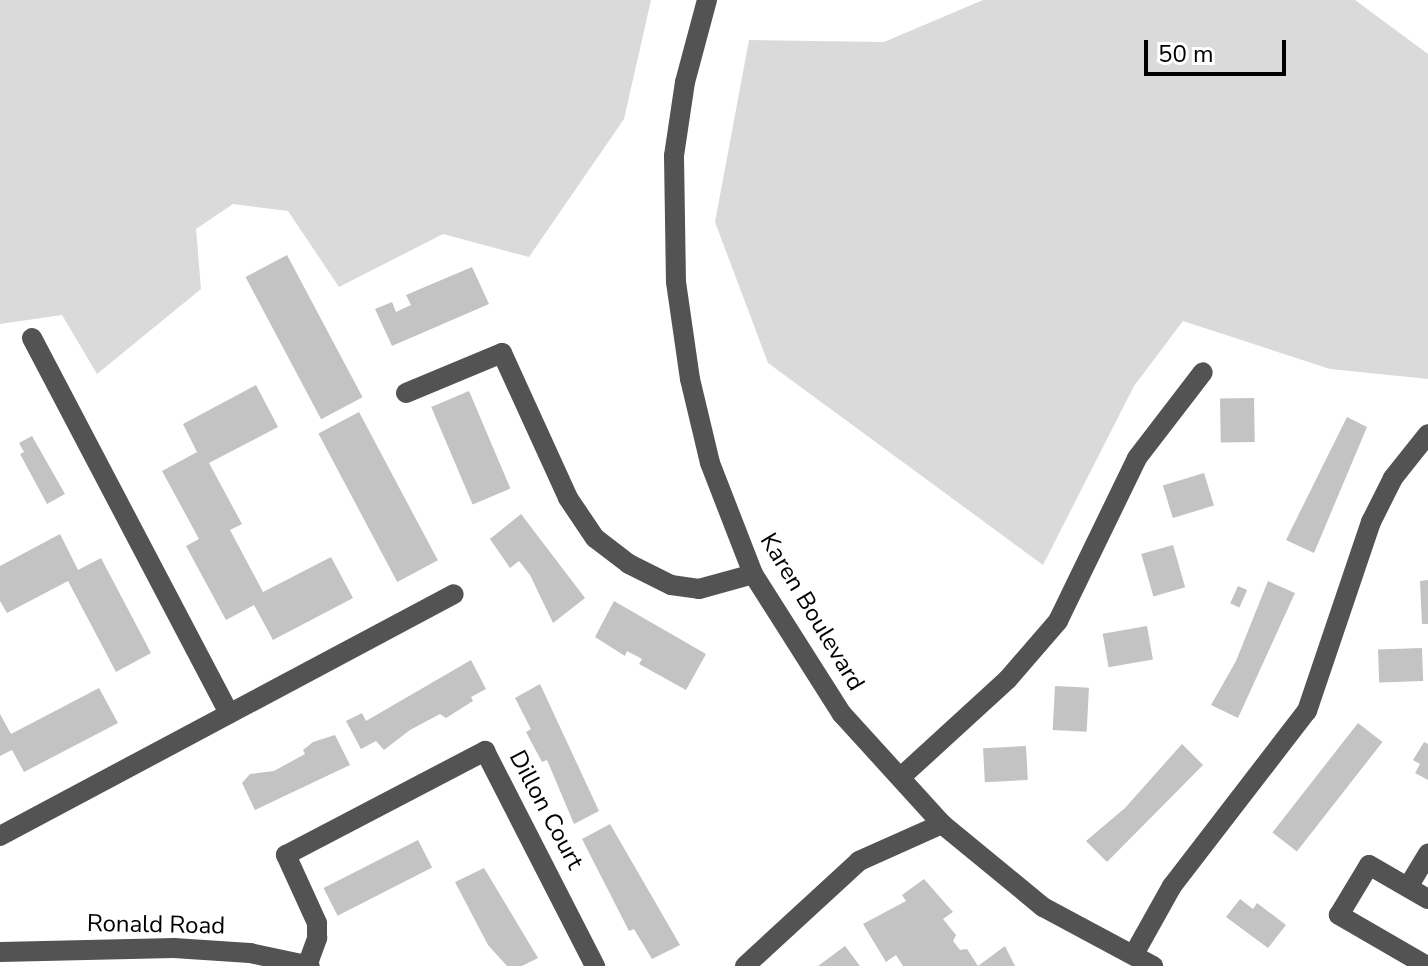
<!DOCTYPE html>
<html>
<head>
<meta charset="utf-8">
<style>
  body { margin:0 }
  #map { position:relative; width:1428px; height:966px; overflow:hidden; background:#fff; font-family:"Nunito Sans",sans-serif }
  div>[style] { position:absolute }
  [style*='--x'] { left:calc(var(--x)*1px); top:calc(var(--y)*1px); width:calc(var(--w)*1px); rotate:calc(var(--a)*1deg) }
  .green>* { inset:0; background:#dadada }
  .building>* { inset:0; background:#c3c3c3; transform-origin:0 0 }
  .minor>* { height:20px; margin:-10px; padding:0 10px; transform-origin:10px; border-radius:10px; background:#535353 }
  span { translate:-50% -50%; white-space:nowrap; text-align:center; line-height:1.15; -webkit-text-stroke:8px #fff; paint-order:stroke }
  .street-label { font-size:24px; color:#000 }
  .scale { position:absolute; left:1144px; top:40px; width:142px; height:36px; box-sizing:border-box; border:4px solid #000; border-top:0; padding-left:10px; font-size:24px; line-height:28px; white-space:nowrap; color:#000; -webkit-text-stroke:6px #fff; paint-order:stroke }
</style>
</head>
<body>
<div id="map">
  <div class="green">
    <div style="clip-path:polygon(0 0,651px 0,624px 119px,529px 257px,443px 234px,339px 287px,288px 211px,233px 204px,196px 229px,201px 289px,97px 374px,62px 315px,0 324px)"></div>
    <div style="clip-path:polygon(983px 0,1355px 0,1428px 54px,1428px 379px,1330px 369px,1183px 321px,1134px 386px,1043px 565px,768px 363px,715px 222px,749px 40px,884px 42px)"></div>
  </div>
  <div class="building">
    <div style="left:287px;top:255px;width:161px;height:47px;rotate:62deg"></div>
    <div style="clip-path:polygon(472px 267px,489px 304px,392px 346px,375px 309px,392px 302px,396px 312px,411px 305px,406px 295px)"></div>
    <div style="clip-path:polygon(256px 385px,278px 427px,209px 463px,242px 524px,230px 530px,263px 592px,331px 557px,353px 598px,273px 640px,254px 605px,226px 620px,186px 546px,199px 539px,162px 471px,197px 452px,183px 424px)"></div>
    <div style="left:469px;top:391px;width:106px;height:41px;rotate:67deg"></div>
    <div style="left:1254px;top:398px;width:44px;height:34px;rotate:89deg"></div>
    <div style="left:359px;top:412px;width:168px;height:46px;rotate:62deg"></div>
    <div style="clip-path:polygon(1347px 417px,1367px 427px,1314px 553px,1286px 540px)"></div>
    <div style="clip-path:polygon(32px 436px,65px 494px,47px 504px,20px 454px,24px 452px,19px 443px)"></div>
    <div style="left:1204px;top:473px;width:34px;height:43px;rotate:73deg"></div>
    <div style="clip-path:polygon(521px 514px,585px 598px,553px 623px,530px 575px,519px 561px,510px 568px,490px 539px)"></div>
    <div style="clip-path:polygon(60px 534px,78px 570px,101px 558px,151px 653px,116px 672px,68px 581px,7px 613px,0 601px,0 566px)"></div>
    <div style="left:1173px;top:545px;width:44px;height:33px;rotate:74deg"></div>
    <div style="clip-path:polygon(1428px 580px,1428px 624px,1422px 624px,1420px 581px)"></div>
    <div style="clip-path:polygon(1268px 581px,1295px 593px,1238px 718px,1211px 705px,1236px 661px)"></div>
    <div style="left:1238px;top:586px;width:10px;height:19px;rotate:24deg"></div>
    <div style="clip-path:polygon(614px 601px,706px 654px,686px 690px,639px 664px,642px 659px,627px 651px,625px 656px,595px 637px)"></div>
    <div style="left:1147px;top:626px;width:34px;height:45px;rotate:80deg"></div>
    <div style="left:1422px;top:648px;width:33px;height:44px;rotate:88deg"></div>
    <div style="clip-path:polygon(471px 660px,486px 689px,471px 697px,473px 701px,446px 718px,440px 714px,410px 730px,384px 750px,376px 741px,361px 749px,346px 721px,362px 713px,366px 721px)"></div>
    <div style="clip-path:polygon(540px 684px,599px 811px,574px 824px,547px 760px,542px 762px,526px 732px,531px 729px,515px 698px)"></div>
    <div style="left:1055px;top:686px;width:34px;height:44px;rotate:3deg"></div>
    <div style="clip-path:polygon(99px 688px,118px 723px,24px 772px,12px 750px,0 756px,0 714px,11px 734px)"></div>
    <div style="left:1358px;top:723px;width:31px;height:139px;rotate:38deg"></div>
    <div style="clip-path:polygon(335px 735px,350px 765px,255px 810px,242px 783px,250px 774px,274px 771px,305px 754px,303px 750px,313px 742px)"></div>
    <div style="clip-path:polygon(1424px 742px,1428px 744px,1428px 780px,1415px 773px,1420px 764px,1413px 760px)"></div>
    <div style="clip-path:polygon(1182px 744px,1203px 765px,1107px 862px,1086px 841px,1125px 808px)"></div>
    <div style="left:1026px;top:746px;width:34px;height:43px;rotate:87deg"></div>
    <div style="clip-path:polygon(610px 824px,680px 945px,652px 959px,634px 929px,629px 931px,582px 839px)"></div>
    <div style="left:418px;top:840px;width:31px;height:106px;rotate:63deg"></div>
    <div style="clip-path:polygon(484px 868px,538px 958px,522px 966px,507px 966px,488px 945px,455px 882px)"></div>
    <div style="clip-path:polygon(924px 879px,953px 912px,943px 919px,956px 935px,953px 941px,960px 950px,967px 949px,978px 966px,1005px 946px,1015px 966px,903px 966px,896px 955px,886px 962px,863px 924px,906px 901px,902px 895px)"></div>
    <div style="clip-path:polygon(1240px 899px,1253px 909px,1257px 903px,1286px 925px,1268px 948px,1226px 917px)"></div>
    <div style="clip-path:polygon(845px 946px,860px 966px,818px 966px)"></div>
  </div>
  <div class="minor">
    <div style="--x:707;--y:0;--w:85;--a:105"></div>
    <div style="--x:685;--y:82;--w:75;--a:98.5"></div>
    <div style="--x:674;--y:156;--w:126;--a:89.1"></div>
    <div style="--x:676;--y:282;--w:98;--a:81.8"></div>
    <div style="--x:690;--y:379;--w:86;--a:76.6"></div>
    <div style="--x:710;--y:463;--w:119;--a:68.8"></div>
    <div style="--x:753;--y:574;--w:166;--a:57.6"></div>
    <div style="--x:842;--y:714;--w:149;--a:47.7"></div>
    <div style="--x:942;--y:824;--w:131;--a:39.4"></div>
    <div style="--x:1043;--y:907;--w:125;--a:28.2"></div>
    <div style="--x:32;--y:338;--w:424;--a:62.3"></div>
    <div style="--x:406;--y:393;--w:104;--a:-22.6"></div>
    <div style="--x:502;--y:353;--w:159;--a:65.5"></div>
    <div style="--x:568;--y:498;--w:48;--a:56"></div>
    <div style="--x:595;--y:538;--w:43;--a:37.4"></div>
    <div style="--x:629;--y:564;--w:47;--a:26.6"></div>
    <div style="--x:671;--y:585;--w:28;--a:8"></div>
    <div style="--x:699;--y:589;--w:56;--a:-15.5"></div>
    <div style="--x:901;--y:777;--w:145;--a:-42.5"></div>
    <div style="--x:1008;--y:679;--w:77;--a:-49.2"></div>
    <div style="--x:1058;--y:621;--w:181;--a:-64.1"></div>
    <div style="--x:1137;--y:458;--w:108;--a:-52.5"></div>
    <div style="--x:0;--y:836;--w:514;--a:-28.06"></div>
    <div style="--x:1408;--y:887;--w:39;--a:-59"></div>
    <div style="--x:0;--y:952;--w:174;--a:-1.3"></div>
    <div style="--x:174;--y:948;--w:76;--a:3.8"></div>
    <div style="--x:250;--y:953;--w:61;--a:12.2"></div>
    <div style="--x:1134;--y:954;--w:78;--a:-60.8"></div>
    <div style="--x:1172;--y:886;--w:221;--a:-52.4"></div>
    <div style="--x:1307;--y:711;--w:200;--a:-71.3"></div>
    <div style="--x:1371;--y:522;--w:49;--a:-63.4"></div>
    <div style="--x:1393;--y:478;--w:56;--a:-51.5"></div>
    <div style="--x:307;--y:966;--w:30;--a:-70"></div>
    <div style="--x:317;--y:938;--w:15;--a:-90"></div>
    <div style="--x:317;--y:923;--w:75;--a:-114.5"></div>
    <div style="--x:286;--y:855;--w:225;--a:-27.6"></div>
    <div style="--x:485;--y:751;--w:242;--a:62.9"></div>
    <div style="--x:745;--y:966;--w:155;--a:-42.6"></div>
    <div style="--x:859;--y:861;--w:91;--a:-24"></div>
    <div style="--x:1427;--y:966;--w:102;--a:-149.9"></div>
    <div style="--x:1339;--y:915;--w:58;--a:-59"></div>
    <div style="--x:1369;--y:865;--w:68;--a:30"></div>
  </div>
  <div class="street-label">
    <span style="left:812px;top:612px;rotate:59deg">Karen Boulevard</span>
    <span style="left:546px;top:810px;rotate:62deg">Dillon Court</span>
    <span style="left:156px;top:925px;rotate:1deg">Ronald Road</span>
  </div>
  <div class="scale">50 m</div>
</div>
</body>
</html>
